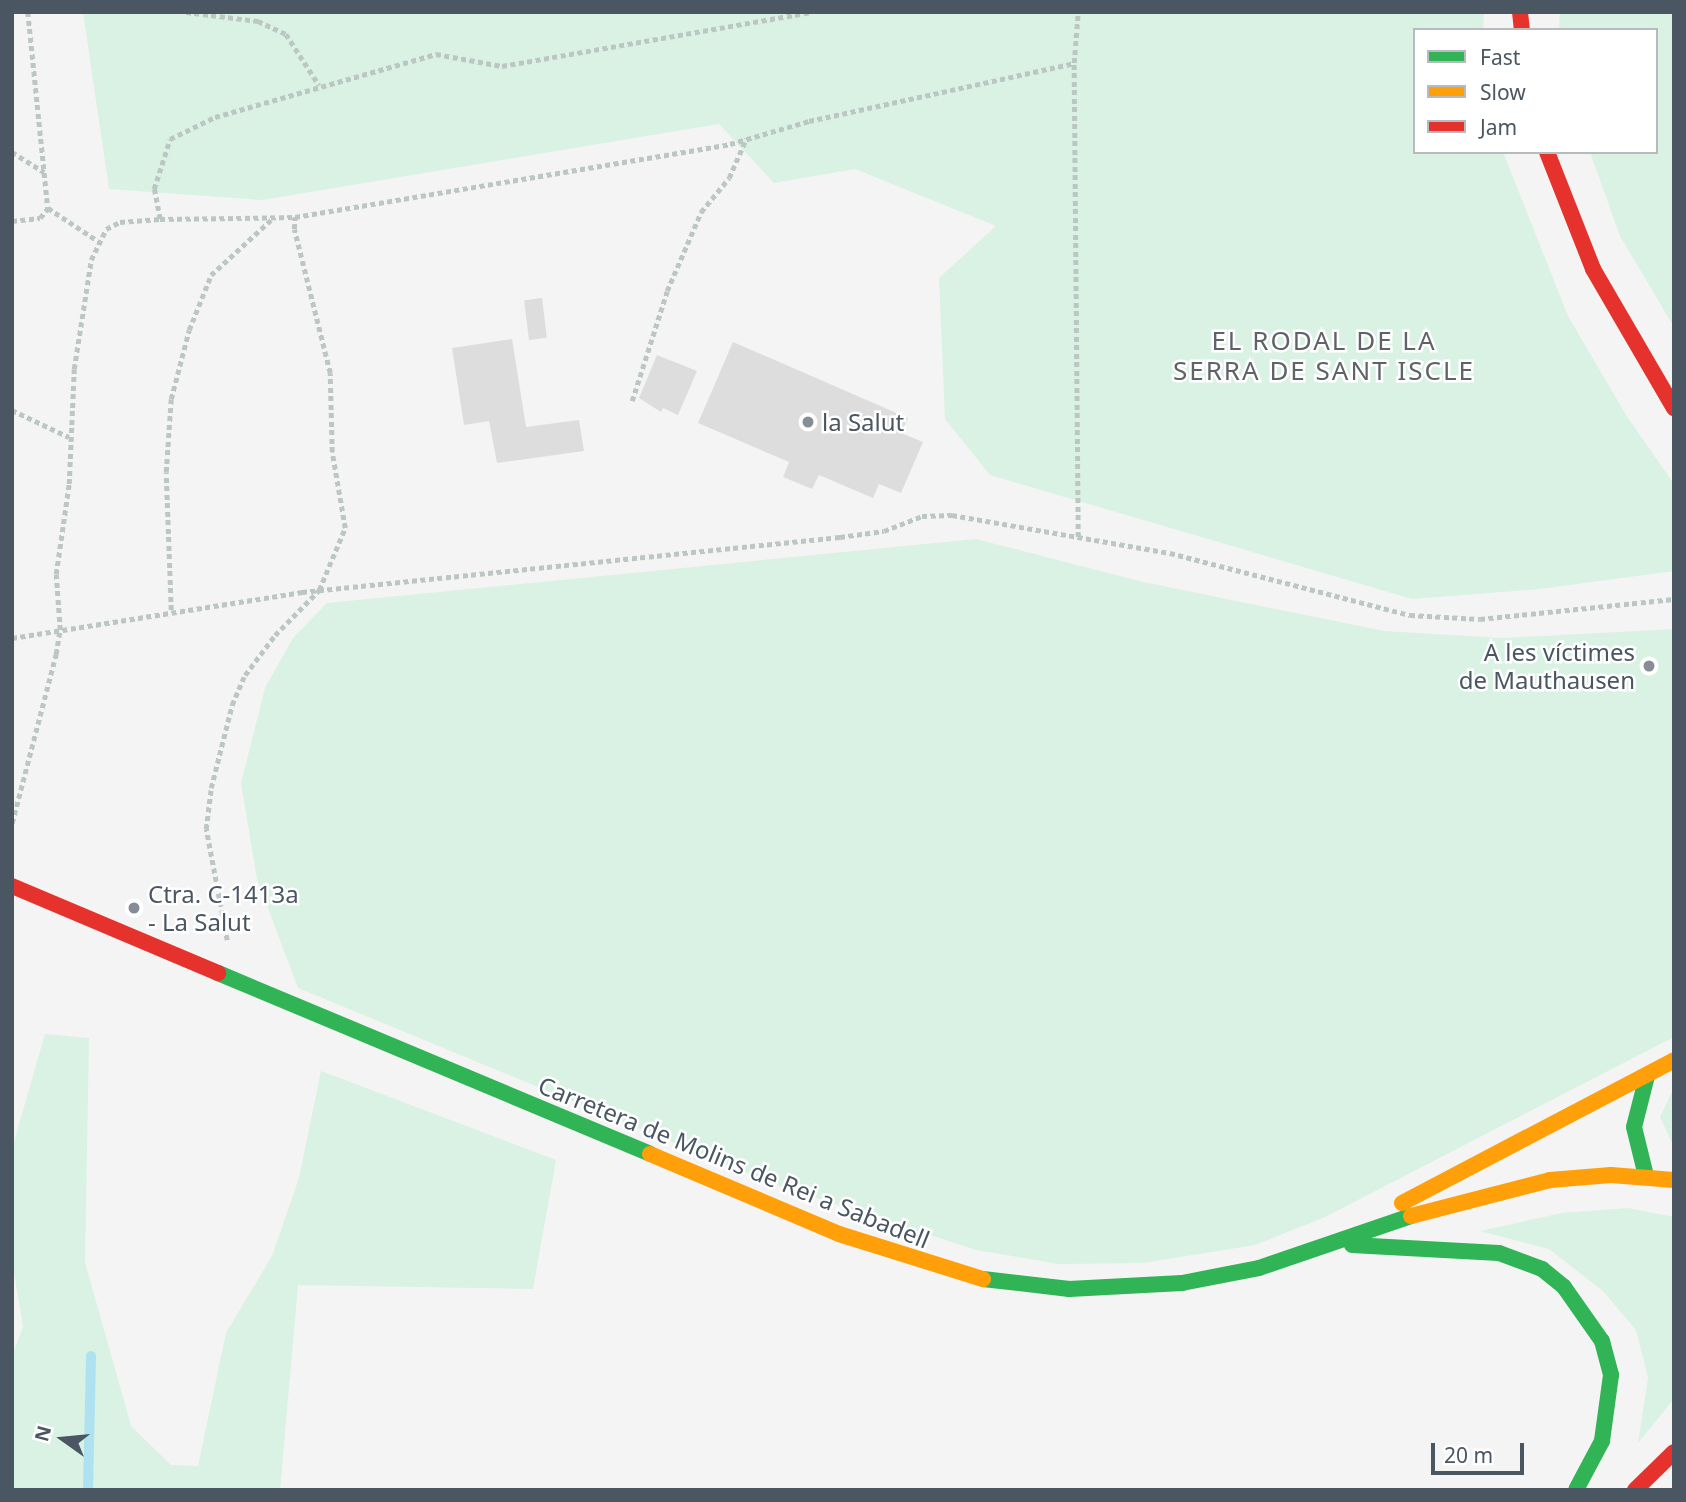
<!DOCTYPE html>
<html>
<head>
<meta charset="utf-8">
<style>
  body { margin:0 }
  #map { position:relative; width:1686px; height:1502px; overflow:hidden; background:#f4f4f4; font-family:"Noto Sans",sans-serif }
  div>[style] { position:absolute }
  [style*='--x'] { left:calc(var(--x)*1px); top:calc(var(--y)*1px); width:calc(var(--w)*1px); rotate:calc(var(--a)*1deg) }
  .green>* { inset:0; background:#d9f2e3 }
  .stream>* { height:10px; margin:-5px; padding:0 5px; transform-origin:5px; border-radius:5px; background:#aee2f0 }
  .building>* { inset:0; background:#ddddde; transform-origin:0 0 }
  .path>* { height:4.5px; margin-top:-2.25px; transform-origin:0; background:repeating-linear-gradient(90deg,#bcc7c4 0 5px,transparent 0 8.5px) }
  .fast>* { height:16px; margin:-8px; padding:0 8px; transform-origin:8px; border-radius:8px; background:#30b455 }
  .slow>* { height:16px; margin:-8px; padding:0 8px; transform-origin:8px; border-radius:8px; background:#ff9f0a }
  .jam>* { height:16px; margin:-8px; padding:0 8px; transform-origin:8px; border-radius:8px; background:#e5322d }
  .dots>* { width:19px; height:19px; translate:-50% -50%; box-sizing:border-box; border:4px solid #fff; border-radius:50% }
  span { translate:-50% -50%; white-space:nowrap; text-align:center; line-height:1.15; -webkit-text-stroke:5px #fff; paint-order:stroke }
  .poi-label { font-size:24px; color:#4a5661 }
  .left { translate:0 -50%; text-align:left }
  .right { translate:-100% -50%; text-align:right }
  .street-label { font-size:24px; color:#4a5661 }
  .neighbourhood-label { font-size:26px; color:#5f6368; letter-spacing:2px }
  .frame { position:absolute; inset:0; border:14px solid #4a5661; pointer-events:none }
  .legend { position:absolute; left:1413px; top:28px; width:245px; height:126px; box-sizing:border-box; background:#fff; border:2px solid #b7bbc0; margin:0; padding:9px 12px; list-style:none; font-size:21px; color:#4a5661 }
  .legend li { display:flex; align-items:center; gap:14px; height:35px }
  .legend b { width:35px; border:2px solid #b7bbc0 }
  .north { position:absolute; left:28px; top:1404px; width:70px; height:70px; -webkit-text-stroke:5px #fff; paint-order:stroke; rotate:285deg; font-size:19px; font-weight:700; line-height:28px; text-align:center; color:#4a5661 }
  .north::after { content:''; display:block; margin:auto; width:24px; height:32px; background:#4a5661; clip-path:polygon(50% 0,100% 100%,50% 72%,0 100%) }
  .scale { position:absolute; left:1431px; top:1443px; width:93px; height:32px; box-sizing:border-box; border:4px solid #4a5661; border-top:0; padding-left:9px; font-size:21px; line-height:24px; white-space:nowrap; color:#4a5661; -webkit-text-stroke:5px #fff; paint-order:stroke }
</style>
</head>
<body>
<div id="map">
  <div class="green">
    <div style="clip-path:polygon(83px 12px,1484px 12px,1483px 30px,1415px 30px,1415px 152px,1503px 152px,1568px 316px,1626px 415px,1674px 484px,1674px 571px,1540px 589px,1412px 599px,990px 475px,945px 419px,939px 278px,996px 226px,855px 169px,774px 183px,719px 124px,262px 200px,109px 189px)"></div>
    <div style="clip-path:polygon(1560px 12px,1674px 12px,1674px 327px,1620px 236px,1590px 152px,1656px 152px,1656px 30px,1559px 30px)"></div>
    <div style="clip-path:polygon(976px 539px,1143px 582px,1384px 631px,1503px 638px,1674px 629px,1674px 1037px,1325px 1217px,1255px 1245px,1143px 1263px,1059px 1264px,976px 1250px,771px 1183px,298px 988px,257px 879px,241px 783px,265px 688px,293px 638px,327px 603px)"></div>
    <div style="clip-path:polygon(45px 1034px,89px 1038px,85px 1262px,131px 1426px,171px 1465px,198px 1466px,226px 1333px,272px 1256px,299px 1178px,321px 1071px,556px 1160px,533px 1289px,298px 1285px,280px 1490px,12px 1490px,12px 1355px,23px 1327px,12px 1260px,12px 1149px)"></div>
    <div style="clip-path:polygon(1674px 1088px,1674px 1147px,1660px 1117px)"></div>
    <div style="clip-path:polygon(1628px 1208px,1674px 1217px,1674px 1399px,1638px 1443px,1648px 1378px,1636px 1330px,1604px 1292px,1549px 1249px,1480px 1231px,1562px 1213px)"></div>
  </div>
  <div class="stream">
    <div style="--x:88;--y:1490;--w:134;--a:-88.7"></div>
  </div>
  <div class="building">
    <div style="left:542px;top:298px;width:40px;height:18px;rotate:83deg"></div>
    <div style="clip-path:polygon(512px 339px,526px 427px,579px 420px,584px 451px,497px 463px,489px 421px,464px 425px,452px 348px)"></div>
    <div style="clip-path:polygon(733px 342px,908px 418px,901px 433px,923px 442px,901px 493px,879px 484px,873px 498px,819px 475px,812px 489px,783px 477px,789px 462px,698px 423px)"></div>
    <div style="clip-path:polygon(657px 355px,697px 371px,678px 415px,663px 408px,661px 412px,639px 398px)"></div>
  </div>
  <div class="path">
    <div style="--x:28;--y:12;--w:197;--a:84.2"></div>
    <div style="--x:48;--y:208;--w:60;--a:33.4"></div>
    <div style="--x:186;--y:12;--w:73;--a:7.1"></div>
    <div style="--x:258;--y:21;--w:31;--a:25"></div>
    <div style="--x:286;--y:34;--w:61;--a:57.1"></div>
    <div style="--x:12;--y:152;--w:38;--a:32"></div>
    <div style="--x:160;--y:219;--w:31;--a:-101"></div>
    <div style="--x:154;--y:189;--w:52;--a:-72.3"></div>
    <div style="--x:170;--y:139;--w:50;--a:-26.1"></div>
    <div style="--x:215;--y:117;--w:230;--a:-15.9"></div>
    <div style="--x:436;--y:54;--w:67;--a:10.3"></div>
    <div style="--x:502;--y:66;--w:314;--a:-9.9"></div>
    <div style="--x:12;--y:221;--w:28;--a:-6"></div>
    <div style="--x:40;--y:218;--w:13;--a:-51"></div>
    <div style="--x:632;--y:401;--w:115;--a:-72.3"></div>
    <div style="--x:667;--y:291;--w:86;--a:-66.7"></div>
    <div style="--x:701;--y:212;--w:44;--a:-50.5"></div>
    <div style="--x:729;--y:178;--w:43;--a:-66.4"></div>
    <div style="--x:12;--y:410;--w:63;--a:25.3"></div>
    <div style="--x:1078;--y:537;--w:474;--a:-90.5"></div>
    <div style="--x:1074;--y:63;--w:51;--a:-85.5"></div>
    <div style="--x:171;--y:610;--w:138;--a:-92.1"></div>
    <div style="--x:166;--y:472;--w:73;--a:-86.1"></div>
    <div style="--x:171;--y:399;--w:71;--a:-75.4"></div>
    <div style="--x:189;--y:330;--w:59;--a:-68.2"></div>
    <div style="--x:211;--y:275;--w:83;--a:-42.6"></div>
    <div style="--x:12;--y:638;--w:294;--a:-9"></div>
    <div style="--x:302;--y:592;--w:541;--a:-5.84"></div>
    <div style="--x:840;--y:537;--w:44;--a:-7.8"></div>
    <div style="--x:884;--y:531;--w:41;--a:-21.5"></div>
    <div style="--x:922;--y:516;--w:30;--a:-2"></div>
    <div style="--x:952;--y:515;--w:221;--a:9.9"></div>
    <div style="--x:1170;--y:553;--w:248;--a:14.5"></div>
    <div style="--x:1410;--y:615;--w:70;--a:3.3"></div>
    <div style="--x:1480;--y:619;--w:195;--a:-5.9"></div>
    <div style="--x:12;--y:823;--w:175;--a:-75.4"></div>
    <div style="--x:56;--y:654;--w:24;--a:-81"></div>
    <div style="--x:60;--y:630;--w:56;--a:-94.1"></div>
    <div style="--x:56;--y:574;--w:91;--a:-81.8"></div>
    <div style="--x:69;--y:484;--w:115;--a:-87.5"></div>
    <div style="--x:74;--y:369;--w:110;--a:-81.1"></div>
    <div style="--x:91;--y:260;--w:34;--a:-64"></div>
    <div style="--x:106;--y:229;--w:16;--a:-27"></div>
    <div style="--x:120;--y:222;--w:40;--a:-4.3"></div>
    <div style="--x:160;--y:219;--w:135;--a:-0.8"></div>
    <div style="--x:295;--y:217;--w:441;--a:-9.5"></div>
    <div style="--x:730;--y:144;--w:82;--a:-16.2"></div>
    <div style="--x:809;--y:121;--w:271;--a:-12.3"></div>
    <div style="--x:227;--y:940;--w:113;--a:-100.7"></div>
    <div style="--x:206;--y:829;--w:41;--a:-83"></div>
    <div style="--x:211;--y:788;--w:86;--a:-75.8"></div>
    <div style="--x:232;--y:705;--w:33;--a:-67"></div>
    <div style="--x:245;--y:675;--w:50;--a:-53.1"></div>
    <div style="--x:275;--y:635;--w:63;--a:-45.6"></div>
    <div style="--x:319;--y:590;--w:67;--a:-67.2"></div>
    <div style="--x:345;--y:528;--w:77;--a:-99.7"></div>
    <div style="--x:332;--y:452;--w:79;--a:-91.5"></div>
    <div style="--x:330;--y:373;--w:148;--a:-104"></div>
    <div style="--x:294;--y:229;--w:12;--a:-85"></div>
  </div>
  <div class="fast">
    <div style="--x:218;--y:973;--w:468;--a:22.7"></div>
    <div style="--x:1646;--y:1176;--w:50;--a:-103.8"></div>
    <div style="--x:1634;--y:1127;--w:53;--a:-75.7"></div>
    <div style="--x:1352;--y:1245;--w:147;--a:3.1"></div>
    <div style="--x:1499;--y:1253;--w:46;--a:20.4"></div>
    <div style="--x:1542;--y:1269;--w:28;--a:39"></div>
    <div style="--x:1564;--y:1287;--w:66;--a:54.9"></div>
    <div style="--x:1602;--y:1341;--w:35;--a:75"></div>
    <div style="--x:1611;--y:1375;--w:67;--a:97.8"></div>
    <div style="--x:1602;--y:1441;--w:55;--a:118"></div>
    <div style="--x:983;--y:1279;--w:87;--a:6.6"></div>
    <div style="--x:1069;--y:1289;--w:113;--a:-3"></div>
    <div style="--x:1182;--y:1283;--w:78;--a:-11"></div>
    <div style="--x:1259;--y:1268;--w:161;--a:-18.9"></div>
  </div>
  <div class="slow">
    <div style="--x:650;--y:1154;--w:205;--a:22.9"></div>
    <div style="--x:839;--y:1234;--w:151;--a:17.4"></div>
    <div style="--x:1402;--y:1203;--w:307;--a:-27.7"></div>
    <div style="--x:1411;--y:1216;--w:144;--a:-14.5"></div>
    <div style="--x:1550;--y:1180;--w:61;--a:-4.7"></div>
    <div style="--x:1611;--y:1175;--w:63;--a:4.5"></div>
  </div>
  <div class="jam">
    <div style="--x:1520;--y:12;--w:18;--a:84"></div>
    <div style="--x:1547;--y:152;--w:126;--a:68.5"></div>
    <div style="--x:1593;--y:269;--w:161;--a:59.8"></div>
    <div style="--x:12;--y:886;--w:224;--a:22.9"></div>
    <div style="--x:1635;--y:1490;--w:54;--a:-44.3"></div>
  </div>
  <div class="dots">
    <div style="left:808px;top:422px;background:#868d94"></div>
    <div style="left:1649px;top:666px;background:#868d94"></div>
    <div style="left:134px;top:908px;background:#868d94"></div>
  </div>
  <div class="poi-label">
    <span class="left" style="left:822px;top:422px">la Salut</span>
    <span class="right" style="left:1635px;top:666px">A les víctimes<br>de Mauthausen</span>
    <span class="left" style="left:148px;top:908px">Ctra. C-1413a<br>- La Salut</span>
  </div>
  <div class="street-label">
    <span style="left:734px;top:1162px;rotate:22deg">Carretera de Molins de Rei a Sabadell</span>
  </div>
  <div class="neighbourhood-label">
    <span style="left:1324px;top:356px">EL RODAL DE LA<br>SERRA DE SANT ISCLE</span>
  </div>
  <div class="frame"></div>
  <ul class="legend">
  <li><b style="height:9px;background:#30b455"></b>Fast</li>
  <li><b style="height:9px;background:#ff9f0a"></b>Slow</li>
  <li><b style="height:9px;background:#e5322d"></b>Jam</li>
  </ul>
  <div class="north">N</div>
  <div class="scale">20 m</div>
</div>
</body>
</html>
